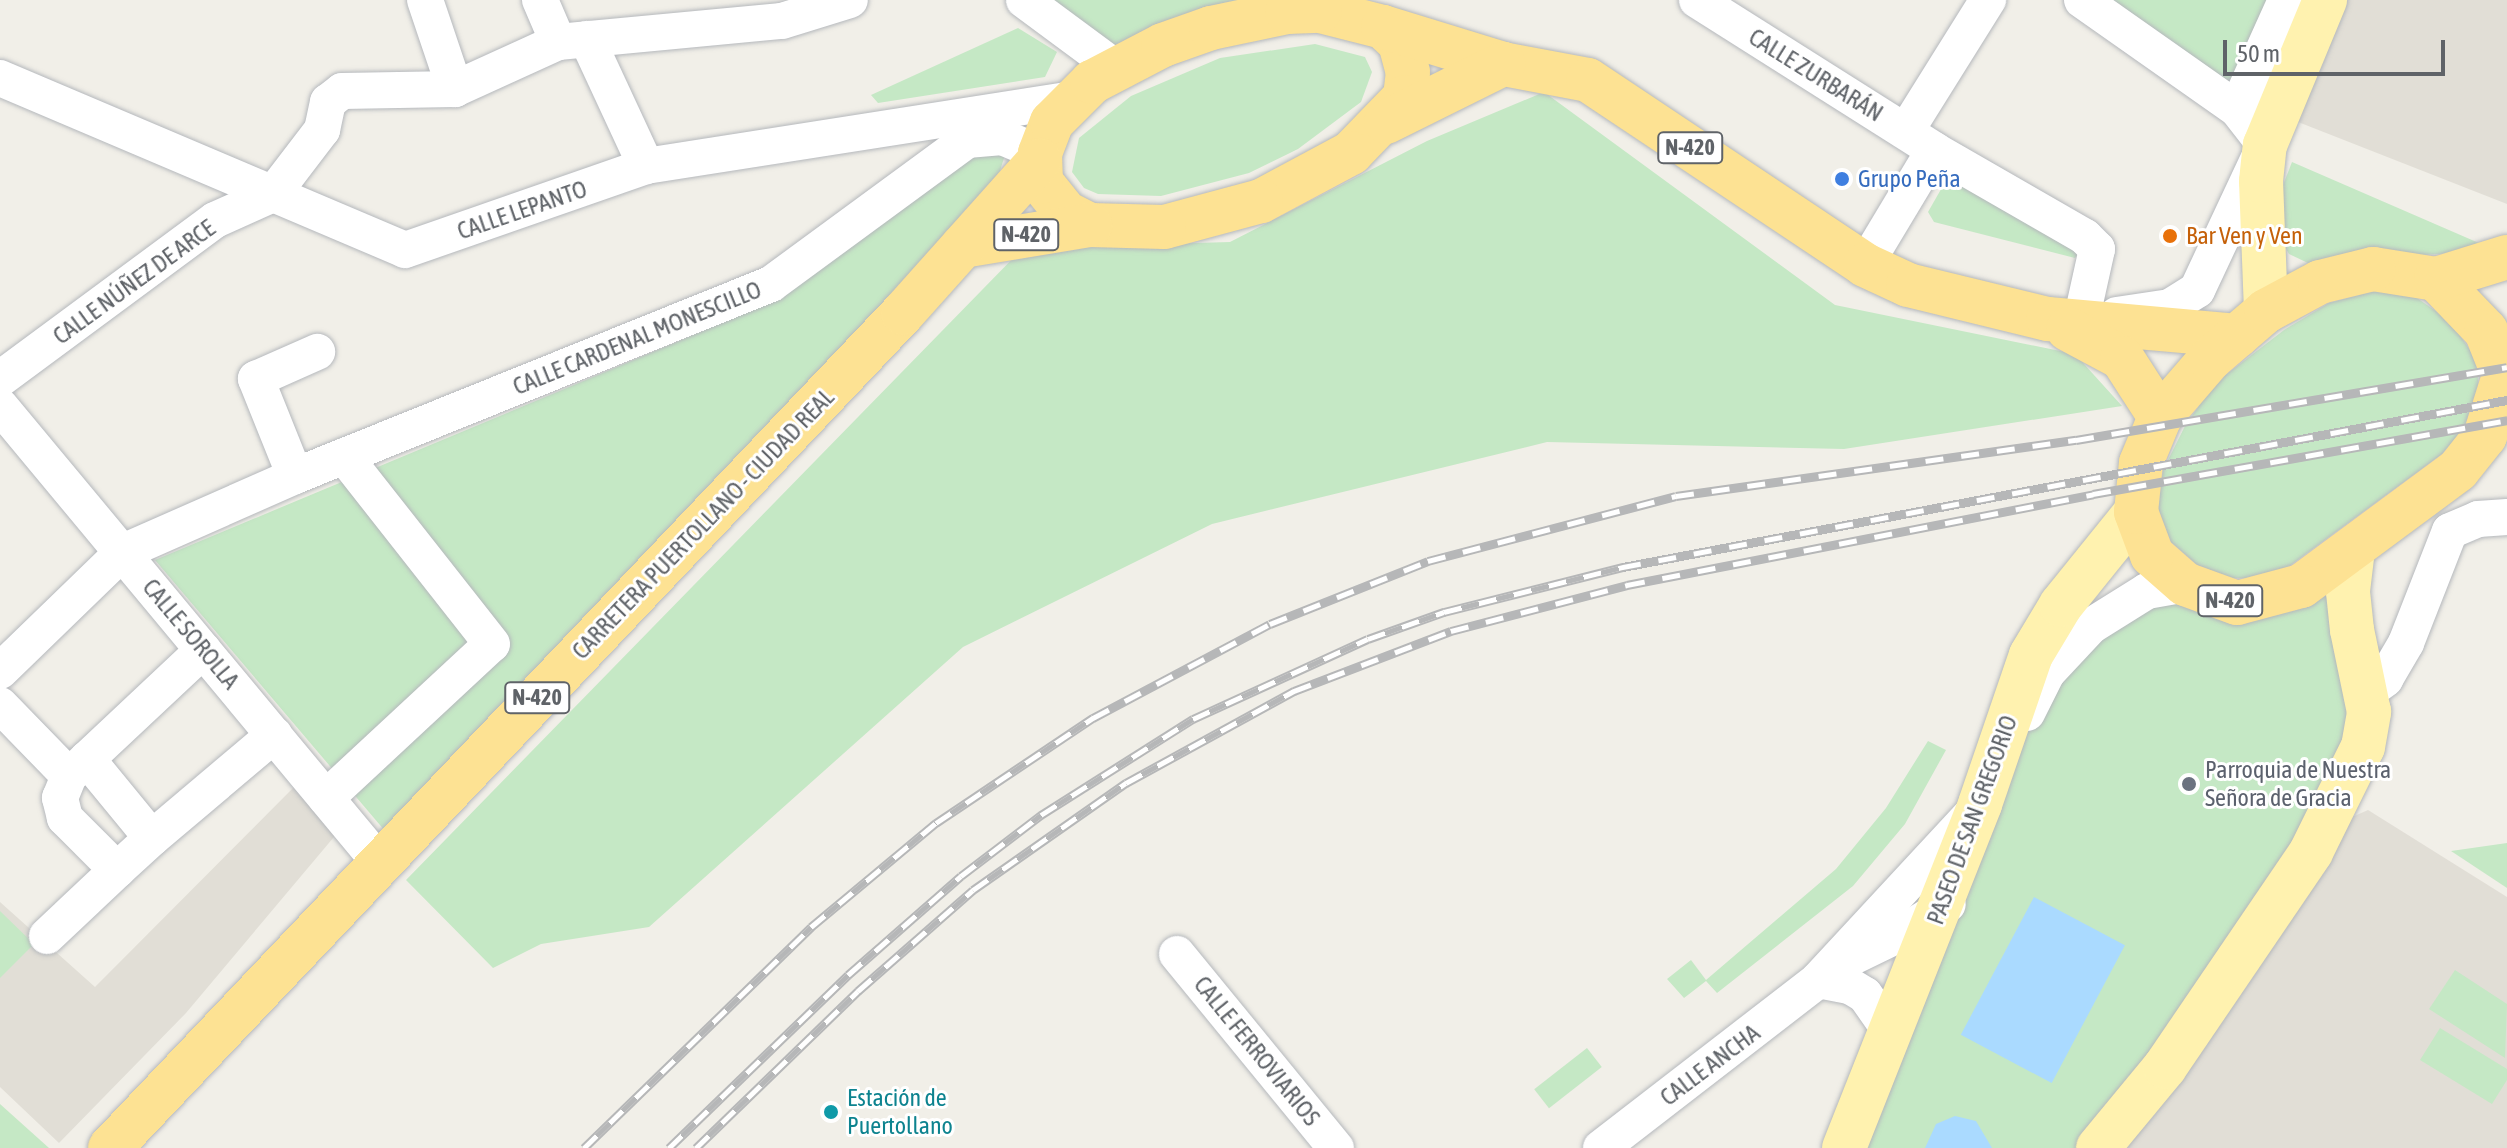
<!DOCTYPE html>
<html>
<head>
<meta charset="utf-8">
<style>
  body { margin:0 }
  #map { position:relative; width:2507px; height:1148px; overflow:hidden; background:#f1efe8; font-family:"Asap Condensed",sans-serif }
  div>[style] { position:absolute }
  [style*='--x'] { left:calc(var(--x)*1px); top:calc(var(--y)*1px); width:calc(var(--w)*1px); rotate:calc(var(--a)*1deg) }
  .education>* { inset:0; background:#e1ded6 }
  .green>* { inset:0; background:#c5e8c5; transform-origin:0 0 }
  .water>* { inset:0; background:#aadaff; transform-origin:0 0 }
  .roads { filter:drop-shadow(0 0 2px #b5b8bc) drop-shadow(0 0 2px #b5b8bc) }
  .minor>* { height:36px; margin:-18px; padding:0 18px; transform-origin:18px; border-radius:18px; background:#fff }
  .major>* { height:44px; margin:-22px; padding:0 22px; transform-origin:22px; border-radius:22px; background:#fff2af }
  .highway>* { height:44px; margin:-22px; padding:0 22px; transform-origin:22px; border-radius:22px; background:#fde293 }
  .rail>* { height:9px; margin-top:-4.5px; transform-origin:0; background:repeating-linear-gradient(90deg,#fff 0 18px,#b6b7b8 0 36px); box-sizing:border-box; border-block:2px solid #b6b7b8 }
  .dots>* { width:22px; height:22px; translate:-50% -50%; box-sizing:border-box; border:4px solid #fff; border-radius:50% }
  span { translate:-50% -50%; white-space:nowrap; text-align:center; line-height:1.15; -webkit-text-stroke:6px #fff; paint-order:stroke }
  .shield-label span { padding:2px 6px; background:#fff; border:2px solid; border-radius:6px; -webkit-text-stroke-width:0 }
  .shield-label { font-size:22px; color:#5f6368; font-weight:700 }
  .street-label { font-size:24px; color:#5f6368 }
  .shop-label { font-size:24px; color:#366cbe }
  .left { translate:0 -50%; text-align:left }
  .food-label { font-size:24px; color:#c56008 }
  .worship-label { font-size:24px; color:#5b616d }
  .culture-label { font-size:24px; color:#0d838f }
  .scale { position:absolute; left:2223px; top:40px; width:222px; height:36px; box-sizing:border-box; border:4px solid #5f6368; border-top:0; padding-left:10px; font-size:24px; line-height:28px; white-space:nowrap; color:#5f6368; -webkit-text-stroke:6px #fff; paint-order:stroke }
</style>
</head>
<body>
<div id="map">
  <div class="education">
    <div style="clip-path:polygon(2323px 0,2507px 0,2507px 204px,2275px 113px)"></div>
    <div style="clip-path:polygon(299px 782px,339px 831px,186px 1013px,59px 1143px,0 1087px,0 902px,95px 987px)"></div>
    <div style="clip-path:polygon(2368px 810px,2507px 897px,2507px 1148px,2098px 1148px,2325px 829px)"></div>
  </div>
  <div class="green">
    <div style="clip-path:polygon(1024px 0,1270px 0,1116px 68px)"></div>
    <div style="clip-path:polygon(2081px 0,2286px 0,2237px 109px)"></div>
    <div style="clip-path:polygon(1018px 28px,1057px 52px,1045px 77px,878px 103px,871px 95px)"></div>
    <div style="clip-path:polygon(1315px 44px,1365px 57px,1372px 72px,1361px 102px,1298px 149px,1249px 173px,1161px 196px,1098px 194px,1084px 188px,1072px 172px,1079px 138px,1131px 96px,1220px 58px)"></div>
    <div style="clip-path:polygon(1544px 92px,1835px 305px,2075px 354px,2122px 406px,1844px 449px,1547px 442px,1212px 524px,963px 647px,649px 927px,541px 944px,493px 968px,406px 880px,1023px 248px,1230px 242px,1427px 141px)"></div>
    <div style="clip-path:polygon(1005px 155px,997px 180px,930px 255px,385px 831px,155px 560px,758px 308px,972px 157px)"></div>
    <div style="clip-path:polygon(2292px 162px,2495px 250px,2308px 263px,2289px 254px,2276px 232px,2275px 206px)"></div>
    <div style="clip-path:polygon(1952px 170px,2083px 245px,2075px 258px,1934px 222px,1928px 212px)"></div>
    <div style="clip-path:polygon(2374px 291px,2417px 298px,2450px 321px,2476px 359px,2479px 390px,2468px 424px,2442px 454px,2288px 567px,2257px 578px,2229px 578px,2197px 565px,2171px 542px,2158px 510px,2163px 470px,2185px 426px,2214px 384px,2284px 330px,2329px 303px)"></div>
    <div style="clip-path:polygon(2353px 549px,2368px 727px,2098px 1148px,1844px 1148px,2036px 692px,2117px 606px,2206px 594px)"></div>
    <div style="clip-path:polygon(1928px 741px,1946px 750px,1905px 824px,1853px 886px,1717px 993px,1706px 981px,1684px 998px,1667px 979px,1691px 960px,1706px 980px,1836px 869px,1886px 808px)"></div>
    <div style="clip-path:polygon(2507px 843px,2507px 888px,2451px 851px)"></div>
    <div style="clip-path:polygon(0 911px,34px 944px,0 978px)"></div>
    <div style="clip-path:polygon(2455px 970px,2507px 1004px,2505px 1058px,2429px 1009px)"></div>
    <div style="clip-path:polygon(2440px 1028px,2507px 1069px,2507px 1080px,2492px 1104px,2420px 1060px)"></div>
    <div style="left:1587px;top:1048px;width:24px;height:67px;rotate:52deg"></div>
    <div style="clip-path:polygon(0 1104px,49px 1148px,0 1148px)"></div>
  </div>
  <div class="water">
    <div style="left:2034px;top:897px;width:103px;height:156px;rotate:28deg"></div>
    <div style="clip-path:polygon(1955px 1116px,1976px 1121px,1992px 1148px,1925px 1148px,1936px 1124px)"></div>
  </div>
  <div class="roads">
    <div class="minor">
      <div style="--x:425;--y:0;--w:94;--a:71.4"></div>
      <div style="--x:540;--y:0;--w:46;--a:66.8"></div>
      <div style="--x:1024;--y:0;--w:114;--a:36.5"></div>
      <div style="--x:1697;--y:0;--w:280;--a:32.3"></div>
      <div style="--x:1934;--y:150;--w:174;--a:29.9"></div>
      <div style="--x:2085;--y:237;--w:17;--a:45"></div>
      <div style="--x:2097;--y:249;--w:65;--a:102.5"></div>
      <div style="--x:2082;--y:0;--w:189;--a:35.1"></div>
      <div style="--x:2237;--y:109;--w:46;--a:52.1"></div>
      <div style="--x:2265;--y:145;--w:160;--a:115.1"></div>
      <div style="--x:2197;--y:290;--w:32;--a:148"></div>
      <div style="--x:2170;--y:307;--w:54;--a:171.4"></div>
      <div style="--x:587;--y:39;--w:140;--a:65.1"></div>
      <div style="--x:0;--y:78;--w:440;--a:23"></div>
      <div style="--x:405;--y:250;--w:255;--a:-19.2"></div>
      <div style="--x:646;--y:166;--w:432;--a:-8.9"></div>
      <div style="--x:2237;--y:109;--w:120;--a:-65.8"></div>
      <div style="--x:1906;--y:131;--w:155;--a:-58"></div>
      <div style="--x:1865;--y:265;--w:134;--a:-59"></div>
      <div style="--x:0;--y:379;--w:267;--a:-36.5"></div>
      <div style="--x:215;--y:220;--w:64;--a:-24.1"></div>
      <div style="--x:273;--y:194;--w:81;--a:-52.6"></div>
      <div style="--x:322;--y:130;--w:29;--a:-78"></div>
      <div style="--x:328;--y:102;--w:18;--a:-38"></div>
      <div style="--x:342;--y:91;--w:113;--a:-1"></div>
      <div style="--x:455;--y:89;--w:113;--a:-24.5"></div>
      <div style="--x:558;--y:42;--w:225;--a:-5.4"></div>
      <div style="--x:782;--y:21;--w:71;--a:-17.2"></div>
      <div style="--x:0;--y:406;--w:594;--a:50.26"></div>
      <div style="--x:295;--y:476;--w:105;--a:-111.9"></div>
      <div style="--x:256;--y:379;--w:67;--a:-23.9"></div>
      <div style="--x:0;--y:671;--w:171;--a:-44.1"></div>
      <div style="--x:123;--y:552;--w:188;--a:-23.8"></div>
      <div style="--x:295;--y:476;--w:513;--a:-21.97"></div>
      <div style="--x:771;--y:284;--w:243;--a:-36.3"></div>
      <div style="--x:967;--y:140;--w:35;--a:-5"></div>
      <div style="--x:1002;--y:137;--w:41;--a:22.8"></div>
      <div style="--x:2366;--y:693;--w:24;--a:-36"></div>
      <div style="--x:2385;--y:679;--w:42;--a:-59.7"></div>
      <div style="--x:2406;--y:643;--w:120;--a:-68.6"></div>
      <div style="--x:2450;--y:531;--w:30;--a:-23"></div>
      <div style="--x:2478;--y:519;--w:29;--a:-4"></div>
      <div style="--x:0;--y:705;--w:99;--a:45.8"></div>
      <div style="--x:2027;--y:713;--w:45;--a:-63.4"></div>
      <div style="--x:2047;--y:673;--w:64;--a:-46.9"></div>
      <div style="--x:2091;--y:626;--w:66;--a:-32"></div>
      <div style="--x:2147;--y:591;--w:39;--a:-10"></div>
      <div style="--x:87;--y:759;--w:102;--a:50.6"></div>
      <div style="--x:152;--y:838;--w:47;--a:137.6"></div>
      <div style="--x:117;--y:870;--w:74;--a:-135"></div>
      <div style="--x:65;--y:818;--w:21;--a:-104"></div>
      <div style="--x:60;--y:798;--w:24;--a:-68"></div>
      <div style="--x:69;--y:776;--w:184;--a:-43.2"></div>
      <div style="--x:326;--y:798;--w:226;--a:-42.9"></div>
      <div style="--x:492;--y:644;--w:239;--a:-128.2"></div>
      <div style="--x:152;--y:838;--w:160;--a:-40.2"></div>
      <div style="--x:47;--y:936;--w:96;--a:-43.3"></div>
      <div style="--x:1177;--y:954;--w:251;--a:50.7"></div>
      <div style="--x:1834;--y:966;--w:76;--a:-25.9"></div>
      <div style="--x:1902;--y:933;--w:54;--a:-32.2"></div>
      <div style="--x:1818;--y:980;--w:33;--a:11"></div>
      <div style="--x:1850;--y:986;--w:17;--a:31"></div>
      <div style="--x:1865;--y:995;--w:38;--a:55"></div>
      <div style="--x:1887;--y:1026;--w:17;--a:87"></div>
      <div style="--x:1601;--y:1148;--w:274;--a:-37.7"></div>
      <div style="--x:1818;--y:980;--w:222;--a:-47.2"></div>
    </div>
    <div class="major">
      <div style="--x:2266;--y:311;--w:130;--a:-92.2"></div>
      <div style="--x:2261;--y:181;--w:36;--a:-84"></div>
      <div style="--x:2265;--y:145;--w:157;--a:-67.5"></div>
      <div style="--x:1844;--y:1148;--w:370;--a:-68.4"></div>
      <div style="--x:1980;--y:804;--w:157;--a:-71.1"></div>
      <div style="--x:2031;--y:655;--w:58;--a:-59"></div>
      <div style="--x:2061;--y:605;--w:119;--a:-51.1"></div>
      <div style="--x:2098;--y:1148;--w:105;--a:-50.4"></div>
      <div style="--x:2165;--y:1067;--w:260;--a:-55.8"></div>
      <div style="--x:2311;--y:852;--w:117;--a:-63.7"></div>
      <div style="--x:2363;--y:747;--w:36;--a:-80"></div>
      <div style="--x:2369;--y:712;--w:84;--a:-101.7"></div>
      <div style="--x:2352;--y:630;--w:39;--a:-96"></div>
      <div style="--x:2348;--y:591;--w:42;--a:-83.2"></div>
    </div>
    <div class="highway">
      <div style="--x:1320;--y:11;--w:65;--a:14.3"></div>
      <div style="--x:1383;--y:27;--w:23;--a:43"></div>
      <div style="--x:1400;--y:43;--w:30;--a:75"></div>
      <div style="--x:1408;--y:72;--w:25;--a:97"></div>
      <div style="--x:1405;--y:97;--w:78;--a:134"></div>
      <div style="--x:1351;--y:153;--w:102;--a:151.9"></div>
      <div style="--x:1261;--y:201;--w:100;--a:165"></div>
      <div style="--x:1164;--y:227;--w:74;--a:-178.5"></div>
      <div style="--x:1090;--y:225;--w:27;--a:-153"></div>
      <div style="--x:1066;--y:213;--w:40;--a:-129"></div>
      <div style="--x:1041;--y:182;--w:29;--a:-92"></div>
      <div style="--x:1040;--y:153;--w:33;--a:-69"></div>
      <div style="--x:1052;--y:122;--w:57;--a:-45"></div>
      <div style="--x:1092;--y:82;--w:80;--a:-27.5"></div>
      <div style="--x:1163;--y:45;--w:51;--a:-19.5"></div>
      <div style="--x:1211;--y:28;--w:78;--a:-11.9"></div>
      <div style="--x:1287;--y:12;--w:33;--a:-2"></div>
      <div style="--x:1383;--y:27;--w:126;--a:17.1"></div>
      <div style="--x:1503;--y:64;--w:86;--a:10.7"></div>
      <div style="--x:1588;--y:80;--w:333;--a:33.7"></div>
      <div style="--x:1865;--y:265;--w:47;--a:24.9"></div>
      <div style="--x:1908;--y:285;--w:144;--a:13.7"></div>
      <div style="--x:2048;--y:319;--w:190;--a:5.1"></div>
      <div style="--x:1386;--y:122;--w:131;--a:-26.4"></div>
      <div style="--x:963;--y:246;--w:129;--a:-9.4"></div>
      <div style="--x:2373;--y:269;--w:64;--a:9"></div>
      <div style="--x:2436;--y:279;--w:72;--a:46.1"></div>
      <div style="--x:2486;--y:331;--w:48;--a:68.2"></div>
      <div style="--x:2504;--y:376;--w:63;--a:107.6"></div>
      <div style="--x:2485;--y:436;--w:43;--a:128.5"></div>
      <div style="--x:2458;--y:470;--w:195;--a:143.5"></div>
      <div style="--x:2301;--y:586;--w:66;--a:165.1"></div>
      <div style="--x:2237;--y:603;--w:55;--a:-159.9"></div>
      <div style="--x:2185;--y:584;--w:44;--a:-138.7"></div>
      <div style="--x:2152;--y:555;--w:46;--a:-110.4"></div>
      <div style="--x:2136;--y:512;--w:49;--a:-84.2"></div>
      <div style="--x:2141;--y:463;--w:50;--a:-67.6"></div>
      <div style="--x:2160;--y:417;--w:77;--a:-49.2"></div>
      <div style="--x:2210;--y:359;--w:74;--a:-40.6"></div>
      <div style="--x:2266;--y:311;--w:61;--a:-28.2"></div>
      <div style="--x:2320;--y:282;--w:55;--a:-13.8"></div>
      <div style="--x:2436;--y:279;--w:74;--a:-17.2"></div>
      <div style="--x:2068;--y:329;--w:61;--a:28.2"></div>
      <div style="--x:2122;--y:358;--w:70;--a:57.2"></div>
      <div style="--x:110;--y:1148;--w:1152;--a:-46.48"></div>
      <div style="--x:903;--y:313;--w:205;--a:-48.2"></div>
    </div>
  </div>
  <div class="rail">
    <div style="--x:584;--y:1148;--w:317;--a:-44.2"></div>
    <div style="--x:811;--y:927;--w:163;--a:-39.8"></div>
    <div style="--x:936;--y:823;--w:189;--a:-33.8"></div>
    <div style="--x:1093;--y:718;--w:200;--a:-28"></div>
    <div style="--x:1270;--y:624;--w:170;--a:-21.7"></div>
    <div style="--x:1428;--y:561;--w:256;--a:-14.7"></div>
    <div style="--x:1676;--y:496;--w:404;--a:-8"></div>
    <div style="--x:2076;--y:440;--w:437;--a:-9.6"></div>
    <div style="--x:669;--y:1148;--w:249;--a:-44"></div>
    <div style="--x:848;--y:975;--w:150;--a:-41.2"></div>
    <div style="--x:961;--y:876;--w:101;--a:-37.3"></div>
    <div style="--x:1041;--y:815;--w:180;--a:-32.3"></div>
    <div style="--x:1193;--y:719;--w:192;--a:-24.6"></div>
    <div style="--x:1368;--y:639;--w:81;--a:-19.6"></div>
    <div style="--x:1444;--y:612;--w:185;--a:-14.1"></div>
    <div style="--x:1623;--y:567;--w:900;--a:-10.7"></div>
    <div style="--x:696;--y:1148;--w:226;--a:-44.1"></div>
    <div style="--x:858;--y:991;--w:153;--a:-41.3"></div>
    <div style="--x:973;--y:890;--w:187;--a:-35"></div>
    <div style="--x:1126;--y:783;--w:192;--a:-28.7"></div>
    <div style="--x:1294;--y:691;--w:168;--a:-20.9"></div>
    <div style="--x:1451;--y:631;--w:182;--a:-14.6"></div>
    <div style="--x:1627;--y:585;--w:475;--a:-11"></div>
    <div style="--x:2093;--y:494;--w:421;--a:-10.1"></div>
  </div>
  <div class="dots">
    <div style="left:1842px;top:179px;background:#3f7fe0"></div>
    <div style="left:2170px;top:236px;background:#e8710a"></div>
    <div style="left:2189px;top:784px;background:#6b7280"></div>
    <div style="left:831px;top:1112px;background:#0f9aa8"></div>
  </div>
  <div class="shield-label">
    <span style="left:1690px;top:148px">N-420</span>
    <span style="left:1026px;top:235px">N-420</span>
    <span style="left:2230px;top:601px">N-420</span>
    <span style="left:537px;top:698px">N-420</span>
  </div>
  <div class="street-label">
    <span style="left:1816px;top:75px;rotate:32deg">CALLE ZURBARÁN</span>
    <span style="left:522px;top:210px;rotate:-19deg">CALLE LEPANTO</span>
    <span style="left:134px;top:282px;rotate:-36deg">CALLE NÚÑEZ DE ARCE</span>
    <span style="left:637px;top:338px;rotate:-22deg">CALLE CARDENAL MONESCILLO</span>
    <span style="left:703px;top:524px;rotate:-46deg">CARRETERA PUERTOLLANO - CIUDAD REAL</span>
    <span style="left:191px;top:634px;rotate:50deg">CALLE SOROLLA</span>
    <span style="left:1972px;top:820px;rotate:-70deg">PASEO DE SAN GREGORIO</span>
    <span style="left:1257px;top:1051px;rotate:51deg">CALLE FERROVIARIOS</span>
    <span style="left:1710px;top:1065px;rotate:-37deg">CALLE ANCHA</span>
  </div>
  <div class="shop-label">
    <span class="left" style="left:1858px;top:179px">Grupo Peña</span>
  </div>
  <div class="food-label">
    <span class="left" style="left:2186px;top:236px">Bar Ven y Ven</span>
  </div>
  <div class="worship-label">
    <span class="left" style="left:2205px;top:784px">Parroquia de Nuestra<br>Señora de Gracia</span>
  </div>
  <div class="culture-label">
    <span class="left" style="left:847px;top:1112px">Estación de<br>Puertollano</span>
  </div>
  <div class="scale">50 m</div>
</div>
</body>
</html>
